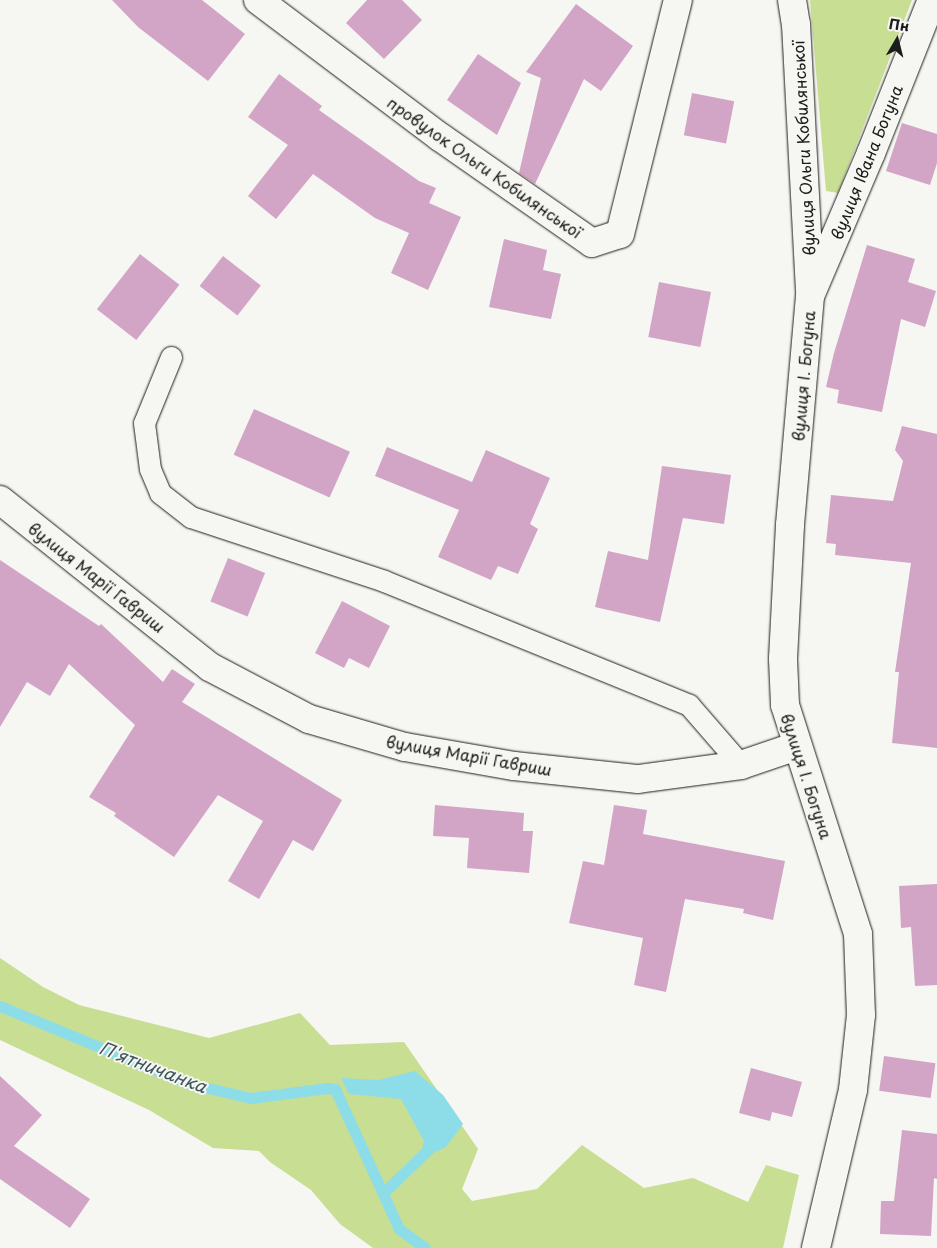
<!DOCTYPE html>
<html>
<head>
<meta charset="utf-8">
<style>
  body { margin:0 }
  #map { position:relative; width:937px; height:1248px; overflow:hidden; background:#f6f6f2; font-family:"Playpen Sans",sans-serif }
  div>[style] { position:absolute }
  [style*='--x'] { left:calc(var(--x)*1px); top:calc(var(--y)*1px); width:calc(var(--w)*1px); rotate:calc(var(--a)*1deg) }
  .green>* { inset:0; background:#c7de93 }
  .water>* { inset:0; background:#8ddde9 }
  .stream>* { height:11px; margin:-5.5px; padding:0 5.5px; transform-origin:5.5px; border-radius:5.5px; background:#8ddde9 }
  .building>* { inset:0; background:#d2a5c6; transform-origin:0 0 }
  .roads { filter:drop-shadow(0 0 1px #1c1c1c) drop-shadow(0 0 1px #1c1c1c) }
  .lane>* { height:21px; margin:-10.5px; padding:0 10.5px; transform-origin:10.5px; border-radius:10.5px; background:#f6f6f2 }
  .street>* { height:28px; margin:-14px; padding:0 14px; transform-origin:14px; border-radius:14px; background:#f6f6f2 }
  .secondary>* { height:28px; margin:-14px; padding:0 14px; transform-origin:14px; border-radius:14px; background:#f6f6f2 }
  span { translate:-50% -50%; white-space:nowrap; text-align:center; line-height:1.15; -webkit-text-stroke:4px #f6f6f2; paint-order:stroke }
  .street-label { font-size:16px; color:#1c1c1c }
  .water-label { font-size:18px; color:#3e565a; font-style:italic }
  .north { position:absolute; left:872px; top:15px; width:50px; height:50px; -webkit-text-stroke:4px #f6f6f2; paint-order:stroke; rotate:8deg; font-size:14px; font-weight:700; line-height:20px; text-align:center; color:#1c1c1c }
  .north::after { content:''; display:block; margin:auto; width:18px; height:22px; background:#1c1c1c; clip-path:polygon(50% 0,100% 100%,50% 72%,0 100%) }
</style>
</head>
<body>
<div id="map">
  <div class="green">
    <div style="clip-path:polygon(810px 0,912px 0,838px 193px,826px 191px)"></div>
    <div style="clip-path:polygon(0 958px,43px 987px,79px 1005px,209px 1038px,300px 1013px,330px 1045px,404px 1042px,478px 1149px,462px 1189px,472px 1201px,537px 1189px,582px 1145px,644px 1188px,693px 1178px,748px 1202px,766px 1165px,799px 1175px,783px 1248px,373px 1248px,340px 1224px,311px 1190px,270px 1162px,259px 1151px,213px 1148px,149px 1110px,0 1040px)"></div>
  </div>
  <div class="water">
    <div style="clip-path:polygon(415px 1071px,443px 1095px,463px 1124px,446px 1147px,420px 1159px,424px 1141px,401px 1099px,349px 1094px,341px 1078px,378px 1080px)"></div>
  </div>
  <div class="stream">
    <div style="--x:0;--y:1006;--w:202;--a:22.4"></div>
    <div style="--x:187;--y:1083;--w:66;--a:13.2"></div>
    <div style="--x:251;--y:1098;--w:77;--a:-7.5"></div>
    <div style="--x:327;--y:1088;--w:8;--a:7"></div>
    <div style="--x:335;--y:1089;--w:154;--a:65.4"></div>
    <div style="--x:399;--y:1229;--w:32;--a:36"></div>
    <div style="--x:383;--y:1193;--w:65;--a:-43.8"></div>
  </div>
  <div class="building">
    <div style="clip-path:polygon(112px 0,202px 0,245px 34px,208px 81px,138px 27px)"></div>
    <div style="clip-path:polygon(367px 0,402px 0,422px 20px,384px 59px,346px 23px)"></div>
    <div style="clip-path:polygon(576px 4px,633px 46px,601px 91px,584px 79px,535px 184px,519px 173px,541px 78px,526px 72px)"></div>
    <div style="clip-path:polygon(478px 54px,521px 83px,497px 135px,447px 100px)"></div>
    <div style="clip-path:polygon(279px 74px,322px 106px,319px 110px,419px 181px,436px 188px,429px 203px,461px 217px,428px 290px,391px 273px,409px 233px,375px 218px,313px 174px,276px 219px,248px 196px,288px 145px,248px 117px)"></div>
    <div style="left:692px;top:93px;width:43px;height:43px;rotate:11deg"></div>
    <div style="clip-path:polygon(902px 123px,937px 134px,937px 163px,930px 185px,886px 171px)"></div>
    <div style="clip-path:polygon(504px 239px,547px 250px,543px 270px,561px 274px,551px 319px,489px 307px)"></div>
    <div style="clip-path:polygon(867px 245px,915px 259px,908px 282px,936px 291px,925px 327px,901px 319px,882px 412px,837px 403px,839px 390px,826px 387px,834px 353px)"></div>
    <div style="left:140px;top:254px;width:50px;height:70px;rotate:38deg"></div>
    <div style="left:223px;top:256px;width:48px;height:38px;rotate:38deg"></div>
    <div style="left:659px;top:282px;width:53px;height:56px;rotate:11deg"></div>
    <div style="left:254px;top:409px;width:105px;height:50px;rotate:24deg"></div>
    <div style="clip-path:polygon(902px 426px,937px 434px,937px 748px,892px 743px,899px 672px,895px 672px,911px 563px,835px 555px,836px 544px,826px 543px,831px 495px,893px 501px,903px 461px,895px 450px)"></div>
    <div style="clip-path:polygon(387px 447px,472px 482px,486px 450px,550px 478px,530px 524px,538px 529px,518px 574px,498px 566px,491px 580px,438px 557px,459px 510px,375px 476px)"></div>
    <div style="clip-path:polygon(662px 466px,731px 475px,724px 524px,683px 518px,660px 622px,595px 607px,608px 551px,648px 560px)"></div>
    <div style="left:228px;top:558px;width:40px;height:47px;rotate:22deg"></div>
    <div style="clip-path:polygon(0 560px,99px 626px,101px 624px,163px 682px,172px 669px,195px 684px,182px 702px,342px 800px,313px 851px,293px 840px,259px 899px,228px 881px,263px 821px,218px 795px,174px 857px,114px 816px,116px 813px,89px 797px,135px 725px,69px 664px,50px 696px,27px 682px,0 727px)"></div>
    <div style="clip-path:polygon(342px 601px,390px 626px,369px 668px,349px 658px,344px 668px,315px 653px)"></div>
    <div style="clip-path:polygon(435px 805px,524px 813px,523px 831px,533px 831px,529px 873px,467px 868px,469px 838px,433px 836px)"></div>
    <div style="clip-path:polygon(614px 805px,647px 810px,643px 834px,785px 861px,773px 920px,743px 913px,744px 909px,685px 899px,666px 992px,634px 985px,643px 938px,569px 923px,583px 861px,604px 865px)"></div>
    <div style="clip-path:polygon(937px 884px,937px 985px,915px 986px,911px 927px,901px 928px,899px 886px)"></div>
    <div style="left:884px;top:1056px;width:52px;height:35px;rotate:8deg"></div>
    <div style="clip-path:polygon(751px 1068px,802px 1082px,792px 1117px,772px 1112px,770px 1121px,739px 1113px)"></div>
    <div style="clip-path:polygon(0 1076px,42px 1115px,14px 1146px,90px 1199px,70px 1228px,0 1179px)"></div>
    <div style="clip-path:polygon(902px 1130px,937px 1134px,937px 1179px,934px 1178px,931px 1236px,880px 1234px,881px 1201px,894px 1201px)"></div>
  </div>
  <div class="roads">
    <div class="lane">
      <div style="--x:171;--y:357;--w:71;--a:112.2"></div>
      <div style="--x:144;--y:423;--w:46;--a:82.6"></div>
      <div style="--x:150;--y:469;--w:26;--a:67"></div>
      <div style="--x:160;--y:493;--w:39;--a:38"></div>
      <div style="--x:191;--y:517;--w:203;--a:18.3"></div>
      <div style="--x:384;--y:581;--w:329;--a:22.1"></div>
      <div style="--x:689;--y:705;--w:79;--a:49.1"></div>
    </div>
    <div class="street">
      <div style="--x:258;--y:0;--w:228;--a:37"></div>
      <div style="--x:440;--y:137;--w:185;--a:34.9"></div>
      <div style="--x:592;--y:243;--w:29;--a:-18"></div>
      <div style="--x:620;--y:234;--w:241;--a:-76.1"></div>
      <div style="--x:792;--y:0;--w:24;--a:81"></div>
      <div style="--x:796;--y:24;--w:266;--a:87"></div>
      <div style="--x:810;--y:296;--w:155;--a:-66.9"></div>
      <div style="--x:871;--y:153;--w:165;--a:-68.3"></div>
      <div style="--x:0;--y:500;--w:268;--a:38.5"></div>
      <div style="--x:210;--y:667;--w:112;--a:27.7"></div>
      <div style="--x:309;--y:719;--w:100;--a:16.3"></div>
      <div style="--x:405;--y:747;--w:111;--a:9.9"></div>
      <div style="--x:514;--y:766;--w:125;--a:6"></div>
      <div style="--x:638;--y:779;--w:104;--a:-7.7"></div>
      <div style="--x:741;--y:765;--w:59;--a:-18.7"></div>
    </div>
    <div class="secondary">
      <div style="--x:810;--y:296;--w:230;--a:95"></div>
      <div style="--x:790;--y:525;--w:134;--a:93"></div>
      <div style="--x:783;--y:659;--w:46;--a:87.5"></div>
      <div style="--x:785;--y:705;--w:240;--a:72.3"></div>
      <div style="--x:858;--y:934;--w:81;--a:87.9"></div>
      <div style="--x:861;--y:1015;--w:75;--a:96.1"></div>
      <div style="--x:853;--y:1090;--w:162;--a:103.2"></div>
    </div>
  </div>
  <div class="street-label">
    <span style="left:803px;top:148px;rotate:-93deg">вулиця Ольги Кобилянської</span>
    <span style="left:866px;top:162px;rotate:-68deg">вулиця Івана Богуна</span>
    <span style="left:485px;top:167px;rotate:35deg">провулок Ольги Кобилянської</span>
    <span style="left:803px;top:376px;rotate:-85deg">вулиця І. Богуна</span>
    <span style="left:97px;top:577px;rotate:38deg">вулиця Марії Гавриш</span>
    <span style="left:469px;top:755px;rotate:10deg">вулиця Марії Гавриш</span>
    <span style="left:807px;top:776px;rotate:72deg">вулиця І. Богуна</span>
  </div>
  <div class="water-label">
    <span style="left:153px;top:1067px;rotate:21deg">П'ятничанка</span>
  </div>
  <div class="north">Пн</div>
</div>
</body>
</html>
